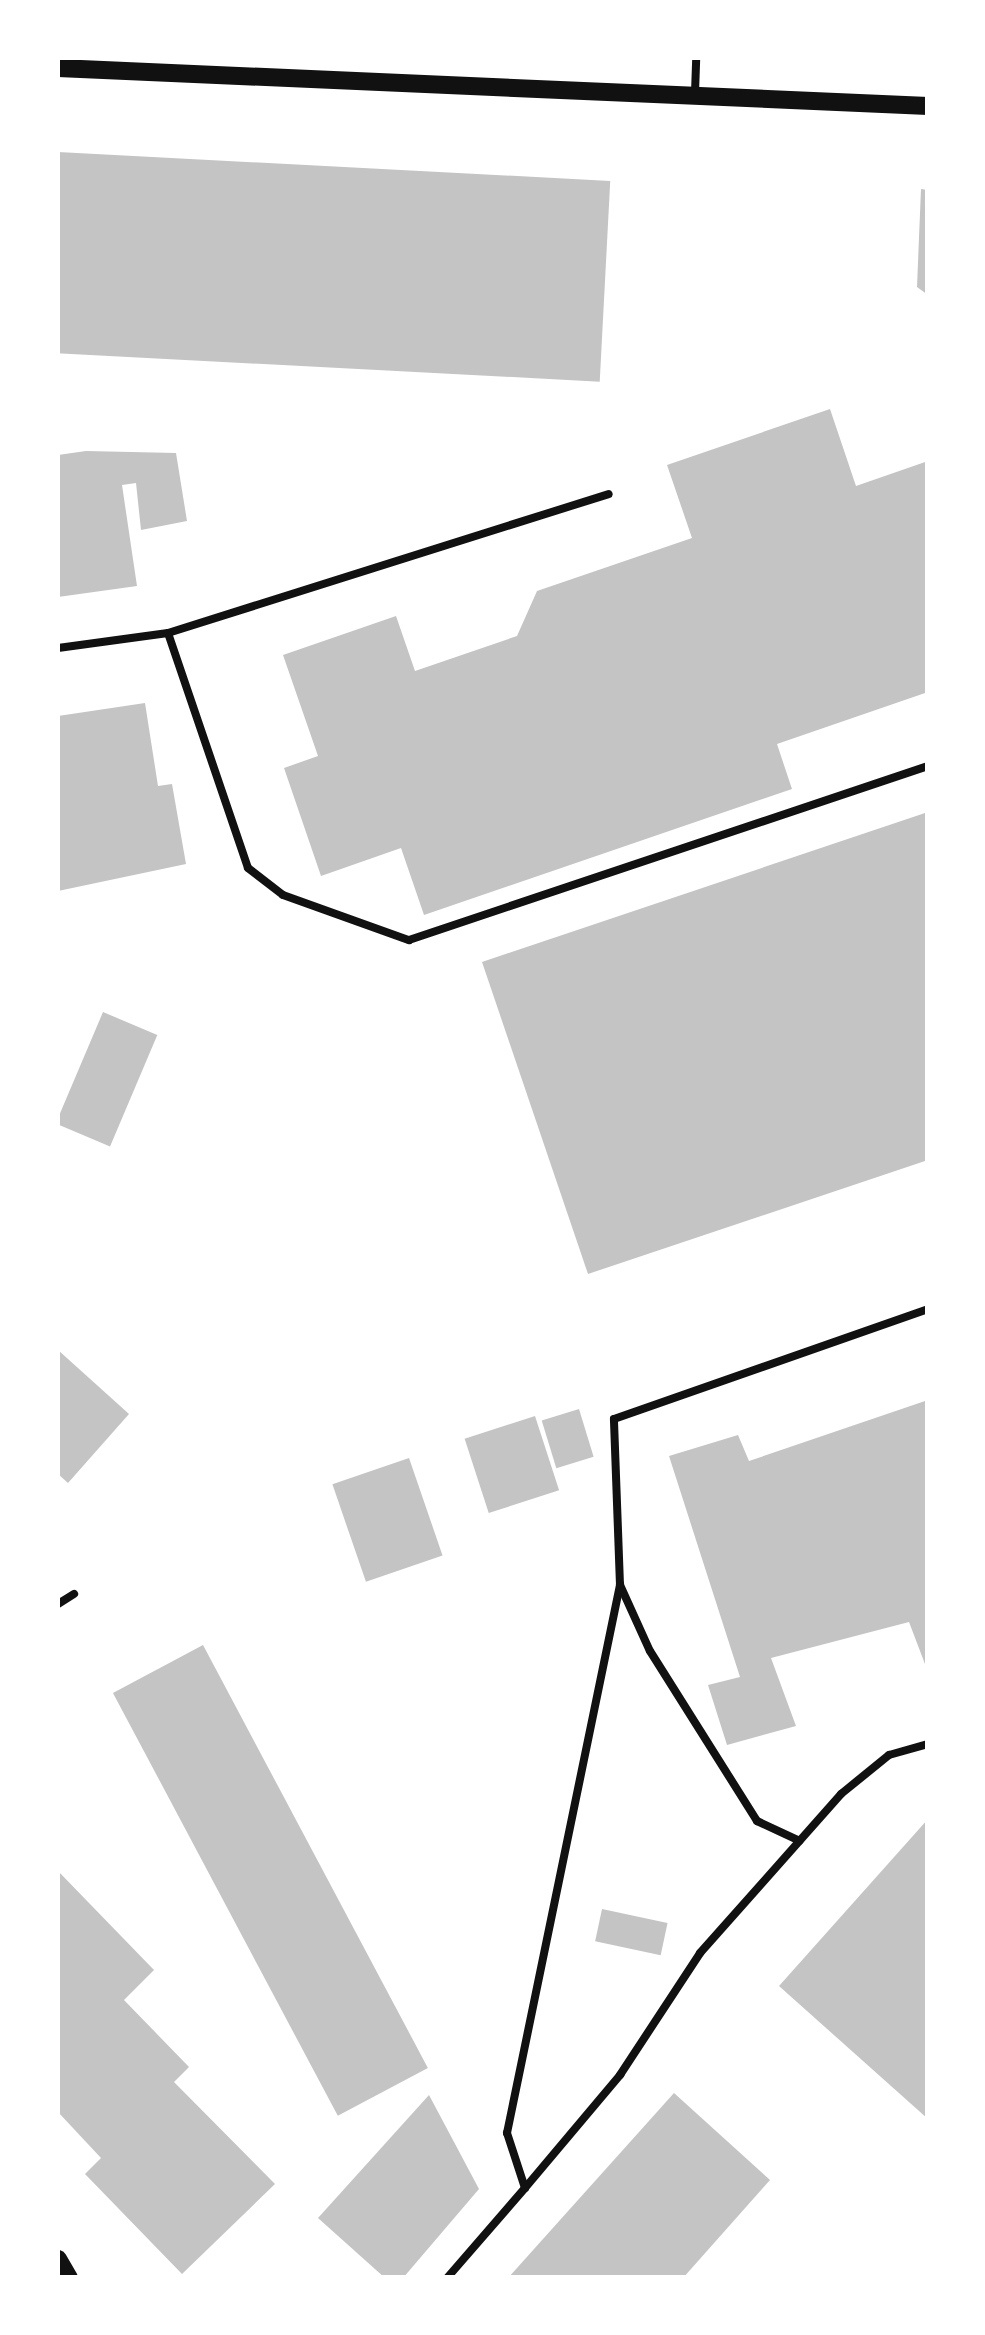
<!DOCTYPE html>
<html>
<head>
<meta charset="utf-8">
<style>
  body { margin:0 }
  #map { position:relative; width:985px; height:2335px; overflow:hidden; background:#fff; font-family:Montserrat,sans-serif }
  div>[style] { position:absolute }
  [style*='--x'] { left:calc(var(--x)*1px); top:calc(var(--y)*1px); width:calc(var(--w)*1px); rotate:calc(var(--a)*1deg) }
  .building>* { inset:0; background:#c4c4c4; transform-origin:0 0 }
  .service>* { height:8px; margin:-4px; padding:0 4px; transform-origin:4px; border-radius:4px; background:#111 }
  .tertiary>* { height:18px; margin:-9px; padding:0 9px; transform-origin:9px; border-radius:9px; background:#111 }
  span { translate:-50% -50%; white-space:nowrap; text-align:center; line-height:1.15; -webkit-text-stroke:8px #fff; paint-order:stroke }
  .frame { position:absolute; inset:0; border:60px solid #fff; pointer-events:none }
</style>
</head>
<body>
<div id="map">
  <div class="building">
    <div style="left:58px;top:152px;width:553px;height:201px;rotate:3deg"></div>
    <div style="clip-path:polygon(921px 189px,928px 190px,928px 295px,917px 287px)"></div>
    <div style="clip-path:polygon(830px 409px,856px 486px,928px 461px,928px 692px,777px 744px,792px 789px,424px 915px,401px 848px,321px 876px,284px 768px,318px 756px,283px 655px,396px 616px,415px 671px,517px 636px,537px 591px,692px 538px,667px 465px)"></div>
    <div style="clip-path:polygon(86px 451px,176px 453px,187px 521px,141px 530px,136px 483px,122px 485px,137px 586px,58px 597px,58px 455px)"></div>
    <div style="clip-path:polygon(145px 703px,158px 786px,172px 784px,186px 864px,58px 891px,58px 716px)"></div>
    <div style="clip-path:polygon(928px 812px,928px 1160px,588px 1274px,482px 962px)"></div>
    <div style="left:103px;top:1012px;width:59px;height:121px;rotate:23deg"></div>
    <div style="clip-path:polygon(58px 1350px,129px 1414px,68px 1483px,58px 1474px)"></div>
    <div style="clip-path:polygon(928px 1400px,928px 1672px,909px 1622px,771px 1658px,796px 1726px,727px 1745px,708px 1685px,740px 1677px,669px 1456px,738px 1435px,749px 1461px)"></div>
    <div style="left:579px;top:1409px;width:50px;height:39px;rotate:73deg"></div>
    <div style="left:535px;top:1416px;width:78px;height:74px;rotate:72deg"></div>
    <div style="left:409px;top:1458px;width:103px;height:81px;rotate:71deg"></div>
    <div style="left:203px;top:1645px;width:479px;height:102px;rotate:62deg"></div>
    <div style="clip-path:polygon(928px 1819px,928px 2119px,779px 1986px)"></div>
    <div style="clip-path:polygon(58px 1871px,154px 1970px,124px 2000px,189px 2067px,174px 2082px,275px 2184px,182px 2274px,85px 2174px,101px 2158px,58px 2112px)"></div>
    <div style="left:602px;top:1909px;width:67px;height:33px;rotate:12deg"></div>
    <div style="clip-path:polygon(674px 2093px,770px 2180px,683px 2278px,508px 2278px)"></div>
    <div style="clip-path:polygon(429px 2095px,479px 2189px,403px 2278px,385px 2278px,318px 2218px)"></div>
  </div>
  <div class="service">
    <div style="--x:695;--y:93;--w:35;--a:-88"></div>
    <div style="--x:168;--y:633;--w:462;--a:-17.5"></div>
    <div style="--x:58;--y:648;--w:111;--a:-7.8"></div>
    <div style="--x:168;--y:633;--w:248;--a:71.2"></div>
    <div style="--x:248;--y:868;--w:44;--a:37.6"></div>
    <div style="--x:283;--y:895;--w:134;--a:19.7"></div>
    <div style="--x:409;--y:940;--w:547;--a:-18.53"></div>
    <div style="--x:620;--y:1585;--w:72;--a:65.6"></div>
    <div style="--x:650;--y:1651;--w:201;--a:57.8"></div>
    <div style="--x:757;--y:1821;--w:47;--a:24.9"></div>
    <div style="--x:58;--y:1604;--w:19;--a:-32"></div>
    <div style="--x:525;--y:2188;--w:148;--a:-49.9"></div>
    <div style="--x:620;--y:2075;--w:146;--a:-56.7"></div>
    <div style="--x:700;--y:1953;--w:213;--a:-48.4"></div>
    <div style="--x:841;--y:1794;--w:62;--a:-39.1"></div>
    <div style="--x:889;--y:1755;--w:41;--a:-15.8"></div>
    <div style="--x:447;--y:2278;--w:119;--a:-49.1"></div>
    <div style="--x:525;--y:2188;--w:58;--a:-108.1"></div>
    <div style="--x:507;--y:2133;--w:560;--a:-78.35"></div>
    <div style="--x:620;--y:1585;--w:166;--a:-92.1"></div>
    <div style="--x:614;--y:1419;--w:333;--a:-19.3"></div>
  </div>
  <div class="tertiary">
    <div style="--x:58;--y:68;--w:871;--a:2.5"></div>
    <div style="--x:58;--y:2259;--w:22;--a:60"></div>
  </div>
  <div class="frame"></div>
</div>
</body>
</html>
